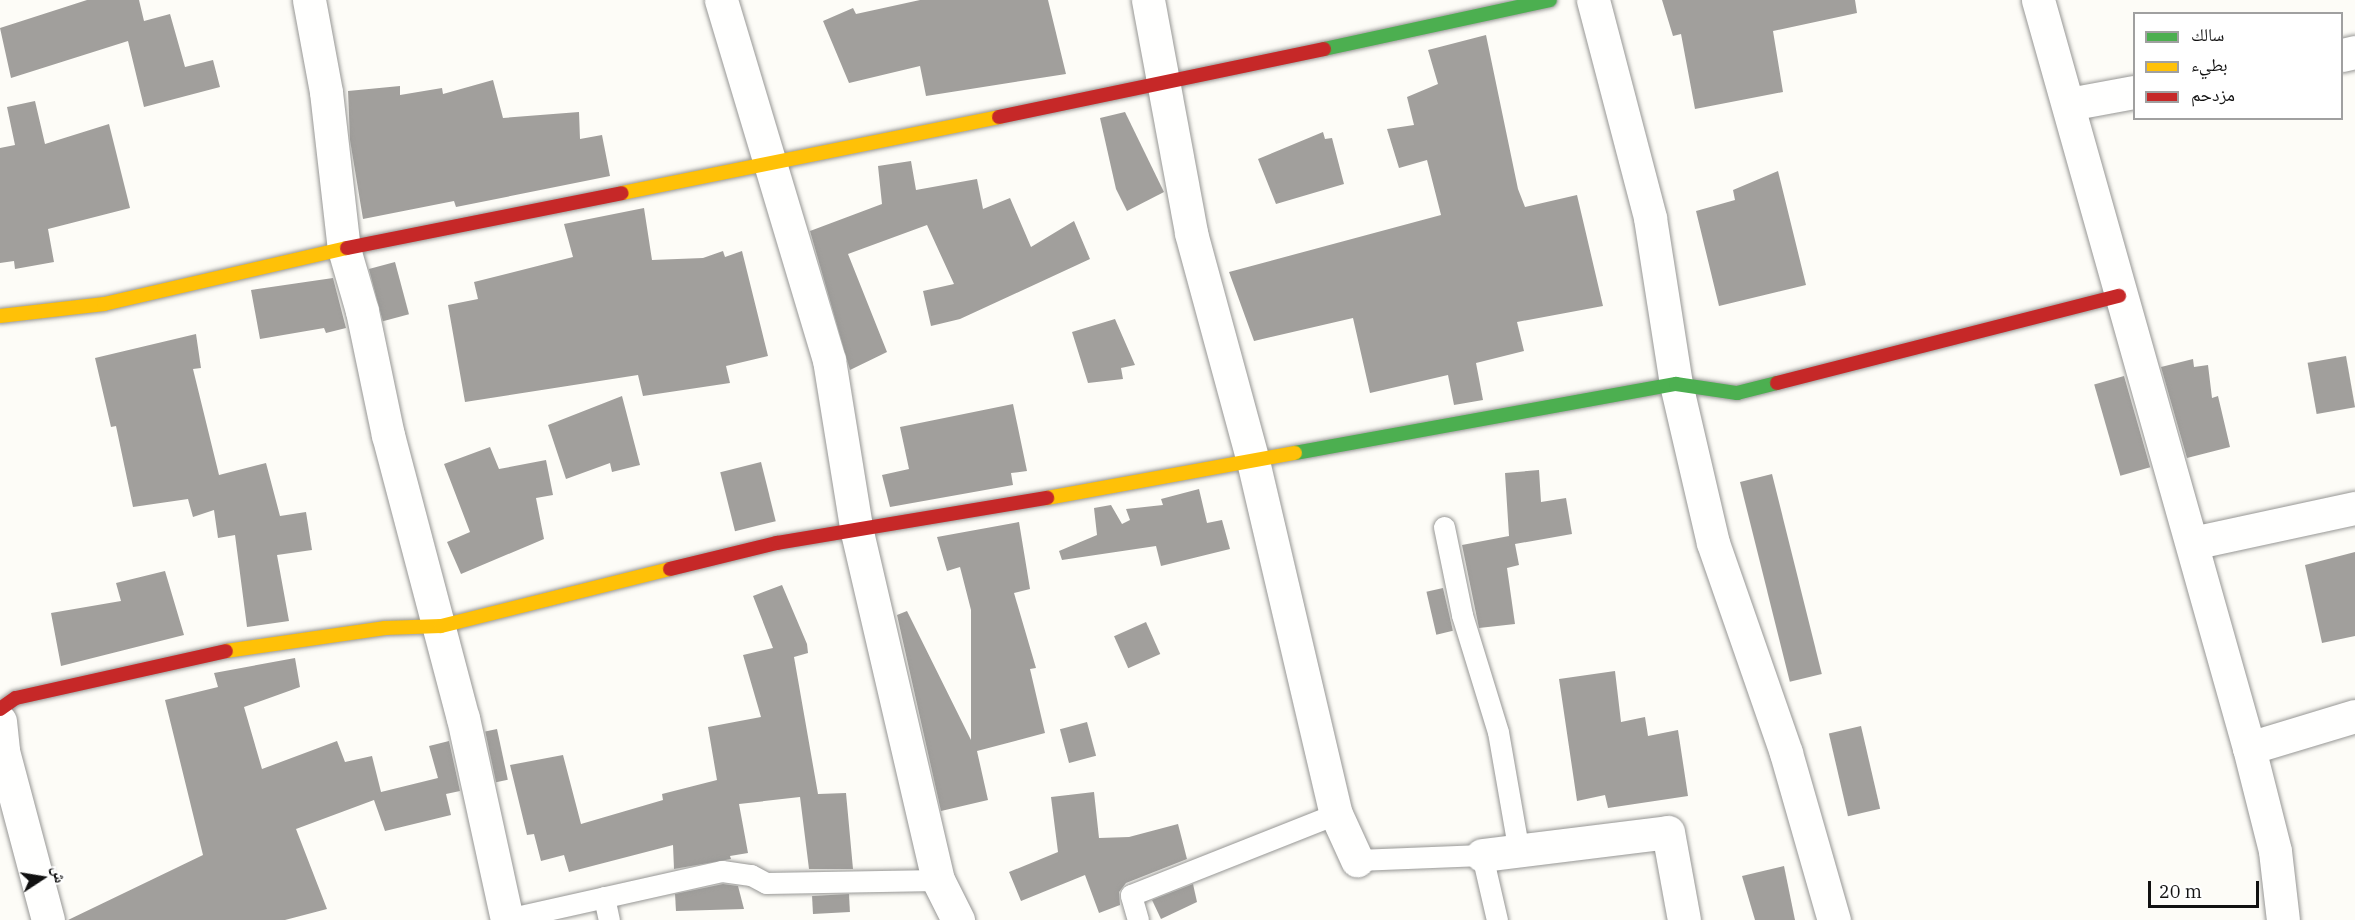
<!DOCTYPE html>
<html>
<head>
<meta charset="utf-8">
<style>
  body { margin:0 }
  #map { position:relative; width:2355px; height:920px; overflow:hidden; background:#fdfcf7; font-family:"IBM Plex Serif","Noto Naskh Arabic",serif }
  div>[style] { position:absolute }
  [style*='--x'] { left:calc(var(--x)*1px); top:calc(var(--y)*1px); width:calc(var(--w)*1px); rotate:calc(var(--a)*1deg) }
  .building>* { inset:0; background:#a19f9c; transform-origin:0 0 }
  .roads { filter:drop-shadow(0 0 2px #979795) drop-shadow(0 0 2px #979795) }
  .lane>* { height:21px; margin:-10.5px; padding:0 10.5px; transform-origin:10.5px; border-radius:10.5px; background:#fffffe }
  .street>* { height:33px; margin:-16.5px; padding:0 16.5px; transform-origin:16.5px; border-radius:16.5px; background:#fffffe }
  .fast>* { height:14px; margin:-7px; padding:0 7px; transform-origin:7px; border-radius:7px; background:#4caf50 }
  .slow>* { height:14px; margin:-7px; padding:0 7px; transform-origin:7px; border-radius:7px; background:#ffc107 }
  .jam>* { height:14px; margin:-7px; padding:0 7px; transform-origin:7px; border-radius:7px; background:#c62828 }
  span { translate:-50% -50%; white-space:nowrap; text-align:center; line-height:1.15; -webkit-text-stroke:6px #fff; paint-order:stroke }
  .legend { position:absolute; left:2133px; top:12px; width:210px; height:108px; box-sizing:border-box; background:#fff; border:2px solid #a0a0a0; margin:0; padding:8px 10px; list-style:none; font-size:18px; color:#111 }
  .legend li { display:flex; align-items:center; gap:12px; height:30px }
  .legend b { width:30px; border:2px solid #a0a0a0 }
  .north { position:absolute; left:12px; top:848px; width:60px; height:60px; -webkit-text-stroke:4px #fff; paint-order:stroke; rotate:78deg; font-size:16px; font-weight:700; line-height:24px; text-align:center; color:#111 }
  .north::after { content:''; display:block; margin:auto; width:21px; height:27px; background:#111; clip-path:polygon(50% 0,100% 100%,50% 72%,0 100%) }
  .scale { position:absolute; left:2148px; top:881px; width:111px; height:27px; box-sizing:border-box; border:3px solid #111; border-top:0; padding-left:8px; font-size:18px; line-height:21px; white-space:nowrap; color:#111; -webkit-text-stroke:4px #fff; paint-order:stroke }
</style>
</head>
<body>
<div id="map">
  <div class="building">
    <div style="clip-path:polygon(87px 0,139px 0,144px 21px,170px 14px,185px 67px,213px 60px,220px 87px,144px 107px,128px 41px,11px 78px,0 28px)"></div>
    <div style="clip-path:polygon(920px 0,1048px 0,1066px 74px,926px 96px,920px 66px,849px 83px,823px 21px,853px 8px,856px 14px)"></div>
    <div style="clip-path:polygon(1662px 0,1855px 0,1857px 13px,1773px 31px,1783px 92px,1695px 109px,1681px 34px,1673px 36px)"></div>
    <div style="clip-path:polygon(1486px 35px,1518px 189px,1525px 207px,1577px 195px,1603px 306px,1517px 322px,1524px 351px,1476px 363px,1483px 400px,1454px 405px,1448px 375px,1370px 393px,1353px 318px,1254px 341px,1229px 272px,1441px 215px,1427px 160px,1399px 168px,1387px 129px,1414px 125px,1407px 97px,1438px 84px,1428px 50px)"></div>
    <div style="clip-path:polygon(493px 80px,503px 118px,579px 112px,580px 139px,602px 135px,610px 176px,456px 207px,454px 201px,363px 219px,350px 140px,348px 91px,400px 86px,400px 95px,442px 88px,443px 94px)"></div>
    <div style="clip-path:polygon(35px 101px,45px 144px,109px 124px,130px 208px,48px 229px,54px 262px,15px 269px,14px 261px,0 263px,0 148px,15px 145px,7px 107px)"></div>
    <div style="clip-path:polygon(1125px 112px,1164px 192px,1127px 211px,1116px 189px,1100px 118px)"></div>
    <div style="clip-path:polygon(1323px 132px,1325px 139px,1332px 138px,1344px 184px,1276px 204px,1258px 159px)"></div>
    <div style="clip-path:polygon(911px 161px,916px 190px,977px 179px,983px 209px,1010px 198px,1031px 247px,1074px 221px,1090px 259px,960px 319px,931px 326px,923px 291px,954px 284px,927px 225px,848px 254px,887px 352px,850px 370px,810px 231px,882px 204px,878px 166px)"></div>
    <div style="clip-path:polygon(1778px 171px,1806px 285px,1719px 306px,1696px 211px,1735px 200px,1733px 190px)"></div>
    <div style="clip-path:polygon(644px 208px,652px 260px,703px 258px,723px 251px,725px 257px,742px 251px,768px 356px,726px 366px,730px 383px,643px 396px,638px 375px,465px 402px,448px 305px,478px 299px,474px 282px,573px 257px,564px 224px)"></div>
    <div style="left:395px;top:262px;width:54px;height:27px;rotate:75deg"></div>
    <div style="clip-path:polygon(333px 278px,346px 328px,326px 333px,324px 328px,260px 339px,251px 290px)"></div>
    <div style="clip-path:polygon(1115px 319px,1135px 365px,1121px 368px,1123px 379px,1088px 383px,1072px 332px)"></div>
    <div style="clip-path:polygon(196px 334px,201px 368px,193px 369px,219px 475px,266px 463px,280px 516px,306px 512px,312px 550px,277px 555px,289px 621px,247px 627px,235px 535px,218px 538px,214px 510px,193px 517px,188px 499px,133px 507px,116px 426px,111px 427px,95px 358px)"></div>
    <div style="left:2346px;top:356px;width:52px;height:39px;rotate:80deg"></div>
    <div style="clip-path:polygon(2193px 359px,2194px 367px,2208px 365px,2212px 398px,2218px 396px,2230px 447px,2187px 458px,2161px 367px)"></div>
    <div style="left:2124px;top:376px;width:95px;height:31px;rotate:74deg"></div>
    <div style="clip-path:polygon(622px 396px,640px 465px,612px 472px,610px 463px,566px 479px,548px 425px)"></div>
    <div style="clip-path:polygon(1013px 404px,1027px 471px,1011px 473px,1013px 485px,890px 507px,882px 475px,909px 469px,900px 427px)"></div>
    <div style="clip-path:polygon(490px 447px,499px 469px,546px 460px,553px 495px,536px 498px,544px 539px,461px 574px,447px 542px,470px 532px,444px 464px)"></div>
    <div style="left:761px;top:462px;width:61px;height:42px;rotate:76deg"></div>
    <div style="clip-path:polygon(1539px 470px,1541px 502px,1566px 498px,1572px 534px,1515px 544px,1519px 565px,1507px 568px,1515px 624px,1479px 628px,1462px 545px,1509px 536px,1505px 473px)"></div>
    <div style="left:1772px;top:474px;width:206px;height:33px;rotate:76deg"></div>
    <div style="clip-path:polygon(1199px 489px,1207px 523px,1222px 520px,1230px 549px,1161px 566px,1156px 546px,1062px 560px,1059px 551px,1097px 535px,1094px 508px,1111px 505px,1122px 524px,1130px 520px,1126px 509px,1163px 505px,1161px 499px)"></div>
    <div style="clip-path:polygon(1019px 522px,1030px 589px,1014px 593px,1036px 668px,1030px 669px,1045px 733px,977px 751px,988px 800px,941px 811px,897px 615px,907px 611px,971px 740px,971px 610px,960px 567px,947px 571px,937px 537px)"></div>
    <div style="clip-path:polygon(2355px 552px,2355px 636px,2322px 643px,2305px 565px)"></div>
    <div style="clip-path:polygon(165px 571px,184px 635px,61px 666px,51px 613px,121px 601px,116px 583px)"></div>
    <div style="clip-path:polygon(782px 585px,807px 644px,808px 653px,794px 657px,818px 794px,846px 793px,853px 869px,809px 869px,800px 797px,739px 804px,748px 853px,730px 856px,731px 859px,674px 869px,673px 845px,569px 872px,564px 855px,541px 861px,534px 834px,527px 835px,510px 765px,563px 755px,581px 824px,663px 800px,662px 794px,717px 780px,708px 727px,761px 717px,743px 655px,773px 648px,753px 596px)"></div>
    <div style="left:1443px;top:588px;width:44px;height:17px;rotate:77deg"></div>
    <div style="left:1146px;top:622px;width:35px;height:35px;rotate:66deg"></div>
    <div style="clip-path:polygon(295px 658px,300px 687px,244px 707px,262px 769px,337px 741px,345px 762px,372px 756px,381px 792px,438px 778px,429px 746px,449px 741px,460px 791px,446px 794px,451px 815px,385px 831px,374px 800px,296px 829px,327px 909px,285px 920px,68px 920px,203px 855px,165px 700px,218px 687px,214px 673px)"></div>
    <div style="clip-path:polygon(1615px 671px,1621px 722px,1645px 717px,1648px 736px,1678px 730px,1688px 796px,1608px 808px,1605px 795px,1577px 801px,1559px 679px)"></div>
    <div style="left:1087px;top:722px;width:35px;height:28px;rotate:75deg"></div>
    <div style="left:1861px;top:726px;width:85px;height:33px;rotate:77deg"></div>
    <div style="left:497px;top:729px;width:52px;height:12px;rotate:78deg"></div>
    <div style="clip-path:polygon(1094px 792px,1099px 838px,1129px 837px,1178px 824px,1187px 859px,1126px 883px,1119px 892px,1120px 905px,1099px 913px,1085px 875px,1021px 901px,1009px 872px,1058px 852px,1051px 797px)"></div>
    <div style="clip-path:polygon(1784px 866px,1795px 920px,1755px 920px,1742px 876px)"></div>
    <div style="clip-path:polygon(723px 884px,738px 886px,744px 909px,676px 911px,675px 894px)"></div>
    <div style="clip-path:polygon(1193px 884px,1197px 902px,1161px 919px,1152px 900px)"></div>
    <div style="left:849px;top:894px;width:18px;height:37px;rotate:87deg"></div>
  </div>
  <div class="roads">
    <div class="lane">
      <div style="--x:1444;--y:527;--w:90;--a:78.4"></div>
      <div style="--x:1462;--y:615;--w:122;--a:72.9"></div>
      <div style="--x:1498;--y:732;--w:122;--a:80.1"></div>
      <div style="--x:1357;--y:860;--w:125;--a:-2.3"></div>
      <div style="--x:1482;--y:855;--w:67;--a:77"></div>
      <div style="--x:604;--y:897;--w:24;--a:78"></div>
      <div style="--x:507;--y:919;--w:220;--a:-12.6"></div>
      <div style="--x:722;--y:871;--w:29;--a:8"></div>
      <div style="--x:751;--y:875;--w:17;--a:28"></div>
      <div style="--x:766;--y:883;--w:172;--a:-1"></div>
      <div style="--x:1138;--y:920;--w:26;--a:-106"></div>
      <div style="--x:1131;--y:895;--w:220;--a:-21.6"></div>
    </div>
    <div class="street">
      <div style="--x:309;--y:0;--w:94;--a:79.5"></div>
      <div style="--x:326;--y:92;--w:158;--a:83.5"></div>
      <div style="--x:344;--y:249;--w:65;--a:73.8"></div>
      <div style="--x:362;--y:311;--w:127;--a:78.2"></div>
      <div style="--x:388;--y:435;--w:293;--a:75.2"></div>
      <div style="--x:463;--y:718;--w:207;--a:77.7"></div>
      <div style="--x:721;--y:0;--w:376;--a:73.3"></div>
      <div style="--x:829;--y:360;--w:174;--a:80.8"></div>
      <div style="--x:857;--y:532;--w:357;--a:76.9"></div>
      <div style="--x:938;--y:880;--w:45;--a:63.4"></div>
      <div style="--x:1148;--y:0;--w:237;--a:79.5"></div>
      <div style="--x:1191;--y:233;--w:236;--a:74.8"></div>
      <div style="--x:1253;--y:461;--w:363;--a:76.8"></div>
      <div style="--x:1336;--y:814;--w:51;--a:65.5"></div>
      <div style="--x:1593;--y:0;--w:225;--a:75.3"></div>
      <div style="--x:1650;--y:218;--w:168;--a:81.1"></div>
      <div style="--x:1676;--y:384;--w:163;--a:76.9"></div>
      <div style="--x:1713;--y:543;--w:222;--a:70.8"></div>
      <div style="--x:1786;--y:753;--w:174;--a:74"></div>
      <div style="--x:2038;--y:0;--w:777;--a:74.25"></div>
      <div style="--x:2249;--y:748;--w:106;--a:75.8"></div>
      <div style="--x:2275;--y:851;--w:69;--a:83.4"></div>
      <div style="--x:2342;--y:55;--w:13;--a:-13"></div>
      <div style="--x:2069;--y:104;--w:66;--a:-10.5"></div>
      <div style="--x:2193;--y:543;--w:166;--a:-12.2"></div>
      <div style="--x:0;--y:721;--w:30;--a:84"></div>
      <div style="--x:3;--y:751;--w:175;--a:75.1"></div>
      <div style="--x:2249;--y:748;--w:111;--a:-16.8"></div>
      <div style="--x:1482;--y:855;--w:187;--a:-7"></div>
      <div style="--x:1668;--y:832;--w:89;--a:79.7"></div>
    </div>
    <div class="fast">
      <div style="--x:1324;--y:49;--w:231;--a:-12.2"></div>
      <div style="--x:1295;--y:453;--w:387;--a:-10.3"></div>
      <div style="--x:1676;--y:384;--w:62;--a:8.4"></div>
      <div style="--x:1737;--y:393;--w:41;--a:-14"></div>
    </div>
    <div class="slow">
      <div style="--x:622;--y:193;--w:385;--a:-11.4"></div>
      <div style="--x:0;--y:316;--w:105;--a:-6.6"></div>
      <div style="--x:104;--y:304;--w:249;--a:-13"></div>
      <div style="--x:1047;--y:498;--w:252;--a:-10.3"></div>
      <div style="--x:226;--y:651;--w:161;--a:-8.2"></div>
      <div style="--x:385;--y:628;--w:56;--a:-2"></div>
      <div style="--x:441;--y:626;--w:236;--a:-14"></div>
    </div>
    <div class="jam">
      <div style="--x:999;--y:117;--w:332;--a:-11.8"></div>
      <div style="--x:347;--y:248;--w:280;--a:-11.3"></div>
      <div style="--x:1777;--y:383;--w:353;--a:-14.3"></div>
      <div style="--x:670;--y:569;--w:110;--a:-13.7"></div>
      <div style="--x:777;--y:543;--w:274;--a:-9.5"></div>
      <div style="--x:0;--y:709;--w:19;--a:-35"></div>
      <div style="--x:16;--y:698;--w:215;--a:-12.6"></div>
    </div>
  </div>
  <ul class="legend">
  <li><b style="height:8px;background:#4caf50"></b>سالك</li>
  <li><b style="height:8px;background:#ffc107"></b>بطيء</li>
  <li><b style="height:8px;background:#c62828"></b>مزدحم</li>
  </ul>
  <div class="north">ش</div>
  <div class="scale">20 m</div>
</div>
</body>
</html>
